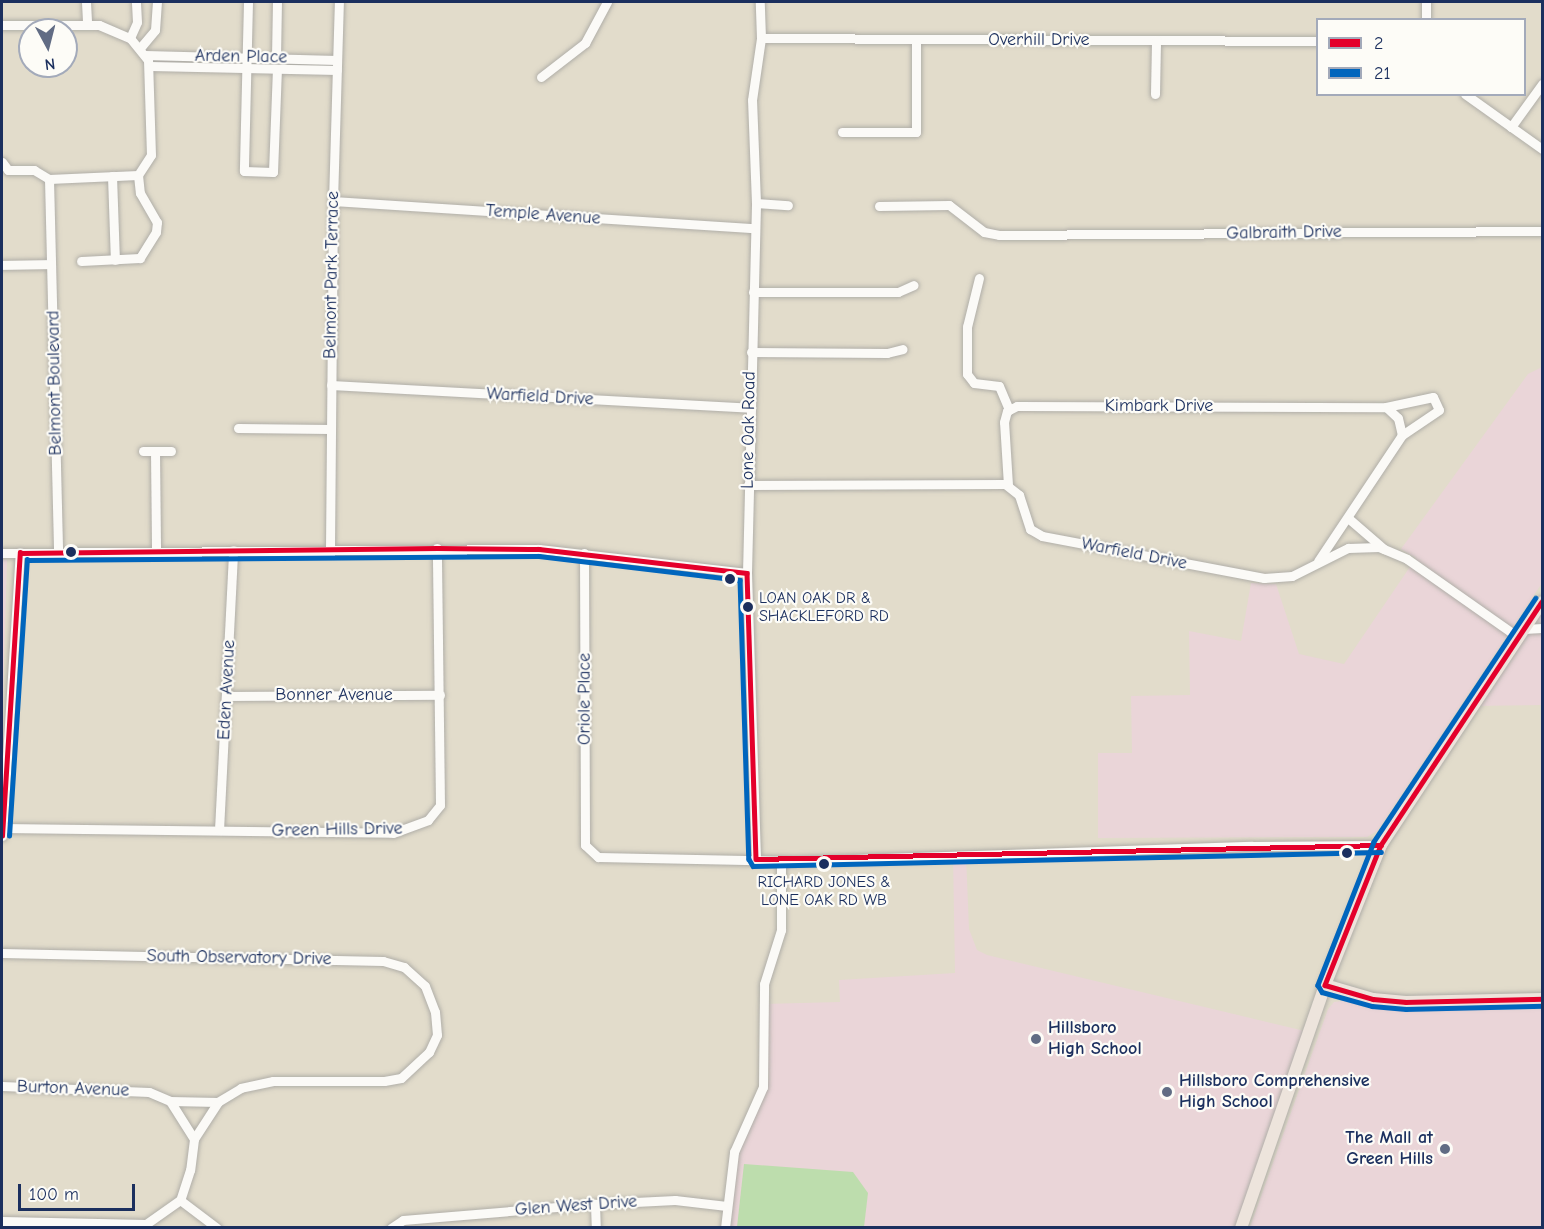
<!DOCTYPE html>
<html>
<head>
<meta charset="utf-8">
<style>
  body { margin:0 }
  #map { position:relative; width:1544px; height:1229px; overflow:hidden; background:#e2dccb; font-family:"Comic Neue",sans-serif }
  div>[style] { position:absolute }
  [style*='--x'] { left:calc(var(--x)*1px); top:calc(var(--y)*1px); width:calc(var(--w)*1px); rotate:calc(var(--a)*1deg) }
  .built>* { inset:0; background:#ead5d8 }
  .green>* { inset:0; background:#bdddad }
  .roads { filter:drop-shadow(0 0 2px #b0aea8) drop-shadow(0 0 2px #b0aea8) }
  .minor>* { height:9px; margin:-4.5px; padding:0 4.5px; transform-origin:4.5px; border-radius:4.5px; background:#fbfaf7 }
  .major>* { height:12px; margin:-6px; padding:0 6px; transform-origin:6px; border-radius:6px; background:#ede4dc }
  .bus-1>* { height:4.5px; margin:-2.25px; padding:0 2.25px; transform-origin:2.25px; border-radius:2.25px; background:#e4002b }
  .bus-2>* { height:4.5px; margin:-2.25px; padding:0 2.25px; transform-origin:2.25px; border-radius:2.25px; background:#0065bd }
  .dots>* { width:16px; height:16px; translate:-50% -50%; box-sizing:border-box; border:3px solid #fdfcf7; border-radius:50% }
  span { translate:-50% -50%; white-space:nowrap; text-align:center; line-height:1.15; -webkit-text-stroke:4.5px #fdfcf7; paint-order:stroke }
  .bus-label { font-size:16px; color:#1b2f5e }
  .left { translate:0 -50%; text-align:left }
  .street-label { font-size:18px; color:#1b2f5e }
  .poi-label { font-size:18px; color:#1b2f5e; font-weight:700 }
  .right { translate:-100% -50%; text-align:right }
  .frame { position:absolute; inset:0; border:3px solid #1b2f5e; pointer-events:none }
  .legend { position:absolute; left:1316px; top:18px; width:210px; height:78px; box-sizing:border-box; background:#fdfcf7; border:2px solid #a3aaba; margin:0; padding:8px 10px; list-style:none; font-size:18px; color:#1b2f5e }
  .legend li { display:flex; align-items:center; gap:12px; height:30px }
  .legend b { width:30px; border:2px solid #a3aaba }
  .north { position:absolute; left:18px; top:18px; width:60px; height:60px; box-sizing:border-box; background:#fdfcf7; border:2px solid #a3aaba; border-radius:50%; rotate:173deg; font-size:16px; font-weight:700; line-height:24px; text-align:center; color:#1b2f5e }
  .north::after { content:''; display:block; margin:auto; width:21px; height:27px; background:#616c84; clip-path:polygon(50% 0,100% 100%,50% 72%,0 100%) }
  .scale { position:absolute; left:18px; top:1184px; width:117px; height:27px; box-sizing:border-box; border:3px solid #1b2f5e; border-top:0; padding-left:8px; font-size:18px; line-height:21px; white-space:nowrap; color:#1b2f5e; -webkit-text-stroke:4px #fdfcf7; paint-order:stroke }
</style>
</head>
<body>
<div id="map">
  <div class="built">
    <div style="clip-path:polygon(1542px 367px,1542px 583px,1377px 831px,1367px 837px,1098px 838px,1098px 753px,1132px 753px,1131px 696px,1190px 695px,1189px 631px,1241px 641px,1251px 583px,1276px 584px,1299px 654px,1344px 664px,1416px 558px,1401px 549px,1528px 374px)"></div>
    <div style="clip-path:polygon(2px 560px,7px 560px,2px 734px)"></div>
    <div style="clip-path:polygon(1542px 602px,1542px 705px,1470px 706px)"></div>
    <div style="clip-path:polygon(953px 855px,966px 855px,969px 929px,977px 950px,987px 955px,1309px 1032px,1241px 1227px,725px 1228px,731px 1166px,769px 1078px,763px 1004px,840px 1002px,839px 980px,955px 973px)"></div>
    <div style="clip-path:polygon(1342px 1001px,1395px 1011px,1542px 1008px,1542px 1227px,1250px 1227px,1328px 1009px,1334px 1002px)"></div>
  </div>
  <div class="green">
    <div style="clip-path:polygon(744px 1164px,853px 1172px,868px 1193px,864px 1227px,737px 1227px)"></div>
  </div>
  <div class="roads">
    <div class="minor">
      <div style="--x:86;--y:2;--w:22;--a:87"></div>
      <div style="--x:248;--y:2;--w:169;--a:91.4"></div>
      <div style="--x:244;--y:171;--w:29;--a:2"></div>
      <div style="--x:273;--y:172;--w:103;--a:-87.8"></div>
      <div style="--x:1426;--y:20;--w:18;--a:-90"></div>
      <div style="--x:2;--y:25;--w:97;--a:0"></div>
      <div style="--x:99;--y:25;--w:34;--a:23"></div>
      <div style="--x:130;--y:38;--w:28;--a:51"></div>
      <div style="--x:148;--y:60;--w:95;--a:88.2"></div>
      <div style="--x:151;--y:155;--w:24;--a:123"></div>
      <div style="--x:138;--y:175;--w:18;--a:84"></div>
      <div style="--x:140;--y:193;--w:34;--a:60"></div>
      <div style="--x:157;--y:222;--w:10;--a:96"></div>
      <div style="--x:156;--y:232;--w:31;--a:122"></div>
      <div style="--x:140;--y:258;--w:59;--a:177.1"></div>
      <div style="--x:130;--y:38;--w:17;--a:-66"></div>
      <div style="--x:137;--y:22;--w:20;--a:-93"></div>
      <div style="--x:761;--y:38;--w:557;--a:0.31"></div>
      <div style="--x:140;--y:48;--w:23;--a:-50"></div>
      <div style="--x:155;--y:30;--w:28;--a:-86"></div>
      <div style="--x:145;--y:55;--w:192;--a:1.5"></div>
      <div style="--x:276;--y:58;--w:56;--a:-89"></div>
      <div style="--x:150;--y:66;--w:187;--a:1.2"></div>
      <div style="--x:541;--y:77;--w:56;--a:-37.7"></div>
      <div style="--x:585;--y:43;--w:47;--a:-61.8"></div>
      <div style="--x:1155;--y:94;--w:54;--a:-88.9"></div>
      <div style="--x:1465;--y:94;--w:95;--a:35.5"></div>
      <div style="--x:1511;--y:127;--w:53;--a:-54.2"></div>
      <div style="--x:842;--y:132;--w:74;--a:0"></div>
      <div style="--x:916;--y:132;--w:92;--a:-90"></div>
      <div style="--x:2;--y:162;--w:10;--a:53"></div>
      <div style="--x:8;--y:170;--w:26;--a:0"></div>
      <div style="--x:34;--y:170;--w:17;--a:31"></div>
      <div style="--x:49;--y:179;--w:89;--a:-2.6"></div>
      <div style="--x:112;--y:176;--w:84;--a:88"></div>
      <div style="--x:49;--y:179;--w:373;--a:88.6"></div>
      <div style="--x:333;--y:201;--w:422;--a:3.7"></div>
      <div style="--x:756;--y:203;--w:32;--a:4"></div>
      <div style="--x:879;--y:206;--w:70;--a:-0.8"></div>
      <div style="--x:949;--y:205;--w:44;--a:37.6"></div>
      <div style="--x:984;--y:232;--w:15;--a:11"></div>
      <div style="--x:999;--y:235;--w:543;--a:-0.42"></div>
      <div style="--x:2;--y:265;--w:49;--a:-1.2"></div>
      <div style="--x:979;--y:278;--w:50;--a:103.8"></div>
      <div style="--x:967;--y:327;--w:47;--a:90"></div>
      <div style="--x:967;--y:374;--w:11;--a:52"></div>
      <div style="--x:974;--y:383;--w:25;--a:7"></div>
      <div style="--x:999;--y:386;--w:26;--a:67"></div>
      <div style="--x:753;--y:292;--w:145;--a:0"></div>
      <div style="--x:898;--y:292;--w:17;--a:-24"></div>
      <div style="--x:751;--y:352;--w:136;--a:0.4"></div>
      <div style="--x:887;--y:353;--w:16;--a:-14"></div>
      <div style="--x:331;--y:385;--w:420;--a:3.1"></div>
      <div style="--x:1386;--y:407;--w:16;--a:43"></div>
      <div style="--x:1398;--y:418;--w:17;--a:77"></div>
      <div style="--x:238;--y:428;--w:92;--a:0.6"></div>
      <div style="--x:143;--y:451;--w:28;--a:0"></div>
      <div style="--x:155;--y:451;--w:100;--a:89.4"></div>
      <div style="--x:748;--y:485;--w:257;--a:-0.2"></div>
      <div style="--x:1005;--y:484;--w:18;--a:38"></div>
      <div style="--x:1019;--y:495;--w:36;--a:72"></div>
      <div style="--x:1030;--y:529;--w:14;--a:30"></div>
      <div style="--x:1042;--y:536;--w:226;--a:10.7"></div>
      <div style="--x:1264;--y:578;--w:28;--a:-4"></div>
      <div style="--x:1292;--y:576;--w:63;--a:-26.6"></div>
      <div style="--x:1348;--y:548;--w:31;--a:-2"></div>
      <div style="--x:1379;--y:547;--w:30;--a:23"></div>
      <div style="--x:1407;--y:559;--w:136;--a:35.1"></div>
      <div style="--x:1008;--y:485;--w:63;--a:-93.6"></div>
      <div style="--x:1004;--y:422;--w:11;--a:-75"></div>
      <div style="--x:1007;--y:411;--w:11;--a:-27"></div>
      <div style="--x:1017;--y:406;--w:369;--a:0.2"></div>
      <div style="--x:1386;--y:407;--w:48;--a:-12"></div>
      <div style="--x:1433;--y:397;--w:14;--a:65"></div>
      <div style="--x:1439;--y:410;--w:45;--a:146"></div>
      <div style="--x:1402;--y:435;--w:151;--a:123.7"></div>
      <div style="--x:1348;--y:518;--w:48;--a:40.7"></div>
      <div style="--x:330;--y:548;--w:347;--a:-89.5"></div>
      <div style="--x:333;--y:201;--w:199;--a:-88.3"></div>
      <div style="--x:2;--y:553;--w:537;--a:-0.43"></div>
      <div style="--x:539;--y:549;--w:209;--a:6.6"></div>
      <div style="--x:584;--y:553;--w:292;--a:89.8"></div>
      <div style="--x:585;--y:845;--w:18;--a:43"></div>
      <div style="--x:598;--y:857;--w:196;--a:1.2"></div>
      <div style="--x:794;--y:861;--w:458;--a:-1.9"></div>
      <div style="--x:1252;--y:846;--w:129;--a:-0.4"></div>
      <div style="--x:1524;--y:629;--w:18;--a:-3"></div>
      <div style="--x:228;--y:696;--w:212;--a:-0.3"></div>
      <div style="--x:2;--y:828;--w:391;--a:0.7"></div>
      <div style="--x:393;--y:833;--w:37;--a:-20"></div>
      <div style="--x:428;--y:820;--w:19;--a:-51"></div>
      <div style="--x:440;--y:805;--w:257;--a:-90.7"></div>
      <div style="--x:219;--y:830;--w:280;--a:-87.1"></div>
      <div style="--x:2;--y:836;--w:284;--a:-86.4"></div>
      <div style="--x:756;--y:859;--w:286;--a:-91.8"></div>
      <div style="--x:747;--y:573;--w:370;--a:-88.6"></div>
      <div style="--x:756;--y:203;--w:103;--a:-92.2"></div>
      <div style="--x:752;--y:100;--w:63;--a:-81.7"></div>
      <div style="--x:761;--y:38;--w:36;--a:-92"></div>
      <div style="--x:2;--y:953;--w:381;--a:1.2"></div>
      <div style="--x:383;--y:961;--w:22;--a:16"></div>
      <div style="--x:404;--y:967;--w:28;--a:42"></div>
      <div style="--x:425;--y:986;--w:28;--a:69"></div>
      <div style="--x:435;--y:1012;--w:23;--a:85"></div>
      <div style="--x:437;--y:1035;--w:19;--a:115"></div>
      <div style="--x:429;--y:1052;--w:38;--a:137"></div>
      <div style="--x:401;--y:1078;--w:17;--a:170"></div>
      <div style="--x:384;--y:1081;--w:111;--a:180"></div>
      <div style="--x:273;--y:1081;--w:33;--a:168"></div>
      <div style="--x:241;--y:1088;--w:27;--a:149"></div>
      <div style="--x:218;--y:1102;--w:44;--a:123"></div>
      <div style="--x:194;--y:1139;--w:31;--a:97"></div>
      <div style="--x:190;--y:1170;--w:32;--a:108"></div>
      <div style="--x:180;--y:1200;--w:42;--a:144.8"></div>
      <div style="--x:146;--y:1224;--w:144;--a:-178.8"></div>
      <div style="--x:2;--y:1086;--w:147;--a:2.3"></div>
      <div style="--x:149;--y:1092;--w:23;--a:23"></div>
      <div style="--x:170;--y:1101;--w:45;--a:57.7"></div>
      <div style="--x:170;--y:1101;--w:48;--a:1.2"></div>
      <div style="--x:180;--y:1200;--w:46;--a:37.1"></div>
      <div style="--x:595;--y:1204;--w:24;--a:88"></div>
      <div style="--x:391;--y:1228;--w:14;--a:-34"></div>
      <div style="--x:403;--y:1220;--w:193;--a:-4.8"></div>
      <div style="--x:595;--y:1204;--w:80;--a:-2.9"></div>
      <div style="--x:675;--y:1200;--w:52;--a:6.6"></div>
      <div style="--x:725;--y:1228;--w:77;--a:-83.2"></div>
      <div style="--x:734;--y:1152;--w:71;--a:-66"></div>
      <div style="--x:763;--y:1087;--w:103;--a:-89.4"></div>
      <div style="--x:764;--y:984;--w:57;--a:-72.5"></div>
      <div style="--x:781;--y:930;--w:69;--a:-90"></div>
    </div>
    <div class="major">
      <div style="--x:1325;--y:985;--w:50;--a:16.3"></div>
      <div style="--x:1373;--y:999;--w:33;--a:5"></div>
      <div style="--x:1406;--y:1002;--w:136;--a:-1.3"></div>
      <div style="--x:1241;--y:1228;--w:257;--a:-70.9"></div>
      <div style="--x:1325;--y:985;--w:151;--a:-68.2"></div>
      <div style="--x:1381;--y:845;--w:291;--a:-56.5"></div>
    </div>
  </div>
  <div class="bus-1">
    <div style="--x:1542;--y:602;--w:291;--a:123.5"></div>
    <div style="--x:1381;--y:845;--w:151;--a:111.8"></div>
    <div style="--x:1325;--y:985;--w:50;--a:16.3"></div>
    <div style="--x:1373;--y:999;--w:33;--a:5"></div>
    <div style="--x:1406;--y:1002;--w:136;--a:-1.3"></div>
    <div style="--x:2;--y:836;--w:284;--a:-86.4"></div>
    <div style="--x:20;--y:553;--w:417;--a:-0.7"></div>
    <div style="--x:437;--y:548;--w:102;--a:0.6"></div>
    <div style="--x:539;--y:549;--w:209;--a:6.6"></div>
    <div style="--x:747;--y:573;--w:286;--a:88.2"></div>
    <div style="--x:756;--y:859;--w:625;--a:-1.28"></div>
  </div>
  <div class="bus-2">
    <div style="--x:1536;--y:598;--w:293;--a:123.6"></div>
    <div style="--x:1374;--y:842;--w:154;--a:111.4"></div>
    <div style="--x:1318;--y:985;--w:8;--a:60"></div>
    <div style="--x:1322;--y:992;--w:52;--a:15.6"></div>
    <div style="--x:1372;--y:1006;--w:34;--a:5"></div>
    <div style="--x:1406;--y:1009;--w:136;--a:-1.3"></div>
    <div style="--x:9;--y:836;--w:277;--a:-86.3"></div>
    <div style="--x:27;--y:560;--w:512;--a:-0.45"></div>
    <div style="--x:539;--y:556;--w:202;--a:6.8"></div>
    <div style="--x:740;--y:580;--w:279;--a:88.2"></div>
    <div style="--x:749;--y:859;--w:8;--a:60"></div>
    <div style="--x:753;--y:866;--w:628;--a:-1.28"></div>
  </div>
  <div class="dots">
    <div style="left:71px;top:552px;background:#1b2f5e"></div>
    <div style="left:730px;top:579px;background:#1b2f5e"></div>
    <div style="left:748px;top:607px;background:#1b2f5e"></div>
    <div style="left:1347px;top:853px;background:#1b2f5e"></div>
    <div style="left:824px;top:864px;background:#1b2f5e"></div>
    <div style="left:1036px;top:1039px;background:#616c84"></div>
    <div style="left:1167px;top:1092px;background:#616c84"></div>
    <div style="left:1445px;top:1149px;background:#616c84"></div>
  </div>
  <div class="bus-label">
    <span class="left" style="left:759px;top:607px">LOAN OAK DR &amp;<br>SHACKLEFORD RD</span>
    <span style="left:824px;top:891px">RICHARD JONES &amp;<br>LONE OAK RD WB</span>
  </div>
  <div class="street-label">
    <span style="left:1039px;top:40px">Overhill Drive</span>
    <span style="left:241px;top:57px;rotate:1deg">Arden Place</span>
    <span style="left:543px;top:215px;rotate:4deg">Temple Avenue</span>
    <span style="left:1284px;top:233px;rotate:-1deg">Galbraith Drive</span>
    <span style="left:332px;top:275px;rotate:-89deg">Belmont Park Terrace</span>
    <span style="left:55px;top:383px;rotate:-91deg">Belmont Boulevard</span>
    <span style="left:540px;top:397px;rotate:3deg">Warfield Drive</span>
    <span style="left:1159px;top:406px">Kimbark Drive</span>
    <span style="left:749px;top:430px;rotate:-89deg">Lone Oak Road</span>
    <span style="left:1134px;top:554px;rotate:11deg">Warfield Drive</span>
    <span style="left:227px;top:690px;rotate:-87deg">Eden Avenue</span>
    <span style="left:334px;top:695px">Bonner Avenue</span>
    <span style="left:585px;top:699px;rotate:-90deg">Oriole Place</span>
    <span style="left:337px;top:830px;rotate:-1deg">Green Hills Drive</span>
    <span style="left:239px;top:958px;rotate:1deg">South Observatory Drive</span>
    <span style="left:73px;top:1089px;rotate:2deg">Burton Avenue</span>
    <span style="left:576px;top:1206px;rotate:-4deg">Glen West Drive</span>
  </div>
  <div class="poi-label">
    <span class="left" style="left:1048px;top:1039px">Hillsboro<br>High School</span>
    <span class="left" style="left:1179px;top:1092px">Hillsboro Comprehensive<br>High School</span>
    <span class="right" style="left:1433px;top:1149px">The Mall at<br>Green Hills</span>
  </div>
  <div class="frame"></div>
  <ul class="legend">
  <li><b style="height:8px;background:#e4002b"></b>2</li>
  <li><b style="height:8px;background:#0065bd"></b>21</li>
  </ul>
  <div class="north">N</div>
  <div class="scale">100 m</div>
</div>
</body>
</html>
